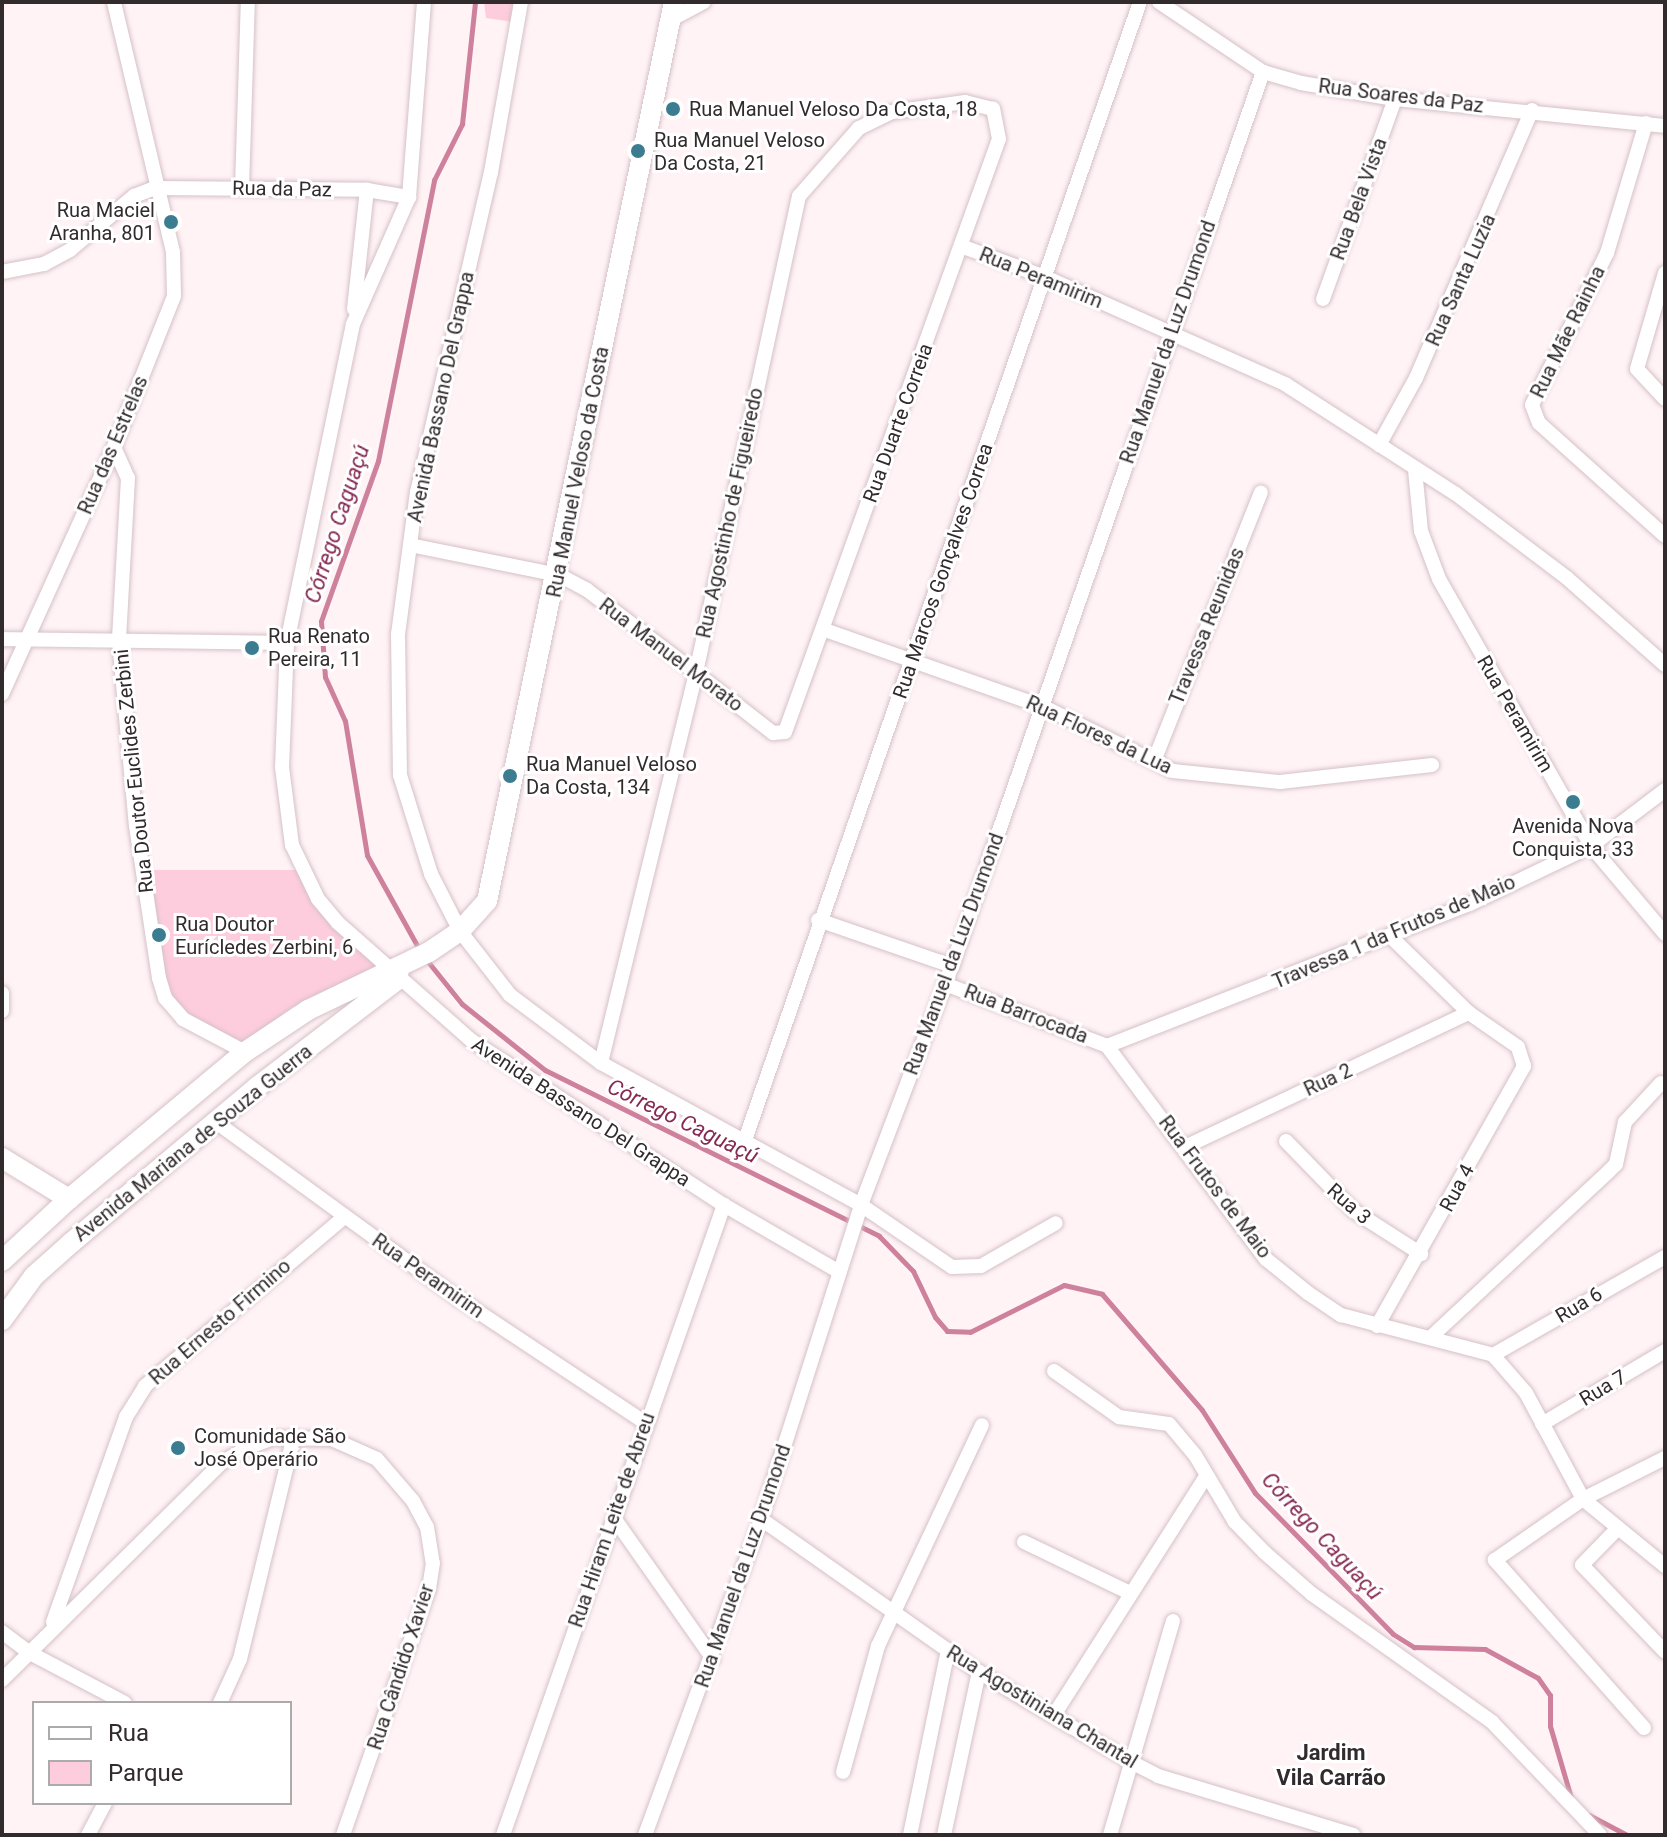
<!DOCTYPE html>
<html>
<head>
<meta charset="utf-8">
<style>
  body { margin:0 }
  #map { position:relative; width:1667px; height:1837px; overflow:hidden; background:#fff3f6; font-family:Roboto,sans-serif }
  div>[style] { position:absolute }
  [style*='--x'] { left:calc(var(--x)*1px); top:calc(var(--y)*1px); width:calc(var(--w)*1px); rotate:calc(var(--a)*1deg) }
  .green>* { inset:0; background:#fecddd }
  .stream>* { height:5px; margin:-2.5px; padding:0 2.5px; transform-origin:2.5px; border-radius:2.5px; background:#ce819c }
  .roads { filter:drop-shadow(0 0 2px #d5c1c7) drop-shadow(0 0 2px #d5c1c7) }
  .street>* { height:14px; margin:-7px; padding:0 7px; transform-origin:7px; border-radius:7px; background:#fff }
  .secondary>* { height:20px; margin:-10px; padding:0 10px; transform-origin:10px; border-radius:10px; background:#fff }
  .dots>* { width:22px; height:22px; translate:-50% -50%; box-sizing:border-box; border:4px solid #fff; border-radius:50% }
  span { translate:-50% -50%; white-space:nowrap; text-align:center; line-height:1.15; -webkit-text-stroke:6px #fff; paint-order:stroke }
  .street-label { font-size:20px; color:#322b2d }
  .poi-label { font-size:20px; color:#322b2d }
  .left { translate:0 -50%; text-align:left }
  .right { translate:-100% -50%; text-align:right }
  .water-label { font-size:22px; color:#852a52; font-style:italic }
  .neighbourhood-label { font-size:22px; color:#322b2d; font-weight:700 }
  .frame { position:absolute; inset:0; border:4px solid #322b2d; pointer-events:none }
  .legend { position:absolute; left:32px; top:1701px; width:260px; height:104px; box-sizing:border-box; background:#fff; border:2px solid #adaaab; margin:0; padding:10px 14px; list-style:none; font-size:24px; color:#322b2d }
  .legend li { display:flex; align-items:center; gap:16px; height:40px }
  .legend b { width:40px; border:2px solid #adaaab }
</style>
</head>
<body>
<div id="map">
  <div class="green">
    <div style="clip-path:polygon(484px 2px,513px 2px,513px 22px,486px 18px)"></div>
    <div style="clip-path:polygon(150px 870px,297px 870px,383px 968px,291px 1008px,244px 1047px,216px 1036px,174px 1004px,161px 972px)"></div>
  </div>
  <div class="stream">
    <div style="--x:419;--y:949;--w:107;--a:-119"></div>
    <div style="--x:367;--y:855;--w:136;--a:-99.3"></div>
    <div style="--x:345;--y:721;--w:48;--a:-114.4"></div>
    <div style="--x:325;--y:677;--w:56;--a:-94.1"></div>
    <div style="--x:321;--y:621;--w:170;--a:-70.4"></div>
    <div style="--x:378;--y:461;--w:287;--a:-78.7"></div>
    <div style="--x:434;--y:180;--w:63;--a:-63.4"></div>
    <div style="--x:462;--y:124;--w:123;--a:-83.9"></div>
    <div style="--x:425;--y:958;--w:59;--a:51.2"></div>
    <div style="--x:462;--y:1004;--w:106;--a:38.5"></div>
    <div style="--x:545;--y:1070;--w:373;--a:26.4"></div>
    <div style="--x:879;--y:1236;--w:49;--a:45.8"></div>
    <div style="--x:913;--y:1271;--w:51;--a:64.4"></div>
    <div style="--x:935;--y:1317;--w:18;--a:49"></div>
    <div style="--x:947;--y:1331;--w:23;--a:2"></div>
    <div style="--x:970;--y:1332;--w:105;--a:-26.6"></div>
    <div style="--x:1064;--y:1285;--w:39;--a:13"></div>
    <div style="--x:1102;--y:1294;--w:153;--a:49.2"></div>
    <div style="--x:1202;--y:1410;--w:98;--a:57.4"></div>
    <div style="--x:1255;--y:1493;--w:197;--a:45.6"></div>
    <div style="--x:1393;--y:1634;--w:25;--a:32"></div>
    <div style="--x:1414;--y:1647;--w:71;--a:1.6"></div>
    <div style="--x:1485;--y:1649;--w:60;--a:28.7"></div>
    <div style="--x:1538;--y:1678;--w:21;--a:55"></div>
    <div style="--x:1550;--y:1695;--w:31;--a:90"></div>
    <div style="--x:1550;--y:1726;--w:75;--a:73.7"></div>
    <div style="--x:1589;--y:1815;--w:43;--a:27.8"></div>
  </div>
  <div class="roads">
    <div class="street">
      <div style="--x:424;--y:2;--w:196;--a:94.4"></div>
      <div style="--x:409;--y:197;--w:139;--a:113.8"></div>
      <div style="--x:353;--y:324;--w:326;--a:101.7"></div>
      <div style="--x:287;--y:643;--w:124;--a:92.3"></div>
      <div style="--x:282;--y:767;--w:79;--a:82.7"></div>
      <div style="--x:292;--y:845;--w:60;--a:64.3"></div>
      <div style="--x:318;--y:899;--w:31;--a:50"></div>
      <div style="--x:338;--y:923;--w:179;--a:41.4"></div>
      <div style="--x:472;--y:1041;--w:301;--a:33.1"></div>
      <div style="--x:724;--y:1205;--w:132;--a:30.1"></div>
      <div style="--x:521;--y:2;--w:173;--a:100"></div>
      <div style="--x:491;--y:172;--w:328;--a:103"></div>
      <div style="--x:417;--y:492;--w:143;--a:97.6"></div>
      <div style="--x:398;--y:634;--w:141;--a:89.2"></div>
      <div style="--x:400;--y:775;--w:104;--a:72.6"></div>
      <div style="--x:431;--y:874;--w:64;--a:63"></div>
      <div style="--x:460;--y:931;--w:81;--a:52"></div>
      <div style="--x:510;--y:995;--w:114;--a:36.8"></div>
      <div style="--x:601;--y:1063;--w:296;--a:28.6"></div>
      <div style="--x:861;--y:1205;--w:110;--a:34.3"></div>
      <div style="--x:952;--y:1267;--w:29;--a:-2"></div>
      <div style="--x:981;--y:1266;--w:86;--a:-29.8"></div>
      <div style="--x:1159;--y:2;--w:125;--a:33.9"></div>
      <div style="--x:1263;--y:72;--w:40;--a:16"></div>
      <div style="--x:1301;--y:83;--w:95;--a:9.7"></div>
      <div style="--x:1395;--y:99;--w:271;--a:5.7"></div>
      <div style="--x:670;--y:20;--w:38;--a:-28"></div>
      <div style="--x:1646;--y:123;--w:136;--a:106.7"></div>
      <div style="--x:1607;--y:253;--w:169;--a:116.3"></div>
      <div style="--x:1532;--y:405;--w:19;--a:69"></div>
      <div style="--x:1539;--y:423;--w:169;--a:41.9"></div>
      <div style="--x:242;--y:188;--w:186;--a:-88.2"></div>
      <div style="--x:961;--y:246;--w:90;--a:20.3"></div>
      <div style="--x:1045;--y:277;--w:263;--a:24"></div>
      <div style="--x:1285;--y:384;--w:203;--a:32.8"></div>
      <div style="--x:1456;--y:494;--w:139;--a:37.1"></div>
      <div style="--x:1567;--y:578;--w:131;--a:41.6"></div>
      <div style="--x:2;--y:272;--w:43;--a:-10.8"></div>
      <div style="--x:44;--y:264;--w:30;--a:-28"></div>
      <div style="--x:70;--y:250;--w:84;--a:-40.2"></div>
      <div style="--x:134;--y:196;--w:22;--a:-21"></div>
      <div style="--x:155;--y:188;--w:212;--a:0.5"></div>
      <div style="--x:367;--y:190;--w:43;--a:9.5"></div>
      <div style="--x:1665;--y:273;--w:100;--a:106.3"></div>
      <div style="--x:1637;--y:369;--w:41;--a:47"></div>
      <div style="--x:1323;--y:299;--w:213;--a:-70.2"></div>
      <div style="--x:354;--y:309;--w:120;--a:-83.8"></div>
      <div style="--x:1379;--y:445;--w:77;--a:-61.1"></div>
      <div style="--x:1416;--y:378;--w:292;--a:-66.6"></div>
      <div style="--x:114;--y:447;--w:34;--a:66"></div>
      <div style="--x:128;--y:478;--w:162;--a:93.2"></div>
      <div style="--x:119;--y:640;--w:187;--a:84.8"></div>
      <div style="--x:136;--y:826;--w:154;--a:81.4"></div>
      <div style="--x:159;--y:978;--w:21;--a:73"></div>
      <div style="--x:165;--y:998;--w:28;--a:49"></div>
      <div style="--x:183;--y:1019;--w:70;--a:28"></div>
      <div style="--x:1415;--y:470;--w:61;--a:84.4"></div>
      <div style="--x:1421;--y:531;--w:51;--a:69.4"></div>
      <div style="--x:1439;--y:579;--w:307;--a:60.3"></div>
      <div style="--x:1591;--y:846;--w:115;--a:49.9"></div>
      <div style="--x:410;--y:545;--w:152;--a:11.4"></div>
      <div style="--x:559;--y:575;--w:32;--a:28"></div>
      <div style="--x:587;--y:590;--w:137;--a:37.3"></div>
      <div style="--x:696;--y:673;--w:98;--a:37.9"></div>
      <div style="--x:773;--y:733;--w:12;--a:-5"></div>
      <div style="--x:785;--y:732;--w:630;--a:-70.16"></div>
      <div style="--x:999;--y:139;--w:31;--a:-101"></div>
      <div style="--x:993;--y:109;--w:29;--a:-166"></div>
      <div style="--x:965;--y:102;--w:74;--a:172.2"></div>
      <div style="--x:892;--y:112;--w:37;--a:154"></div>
      <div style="--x:859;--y:128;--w:91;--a:131.4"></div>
      <div style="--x:799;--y:196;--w:488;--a:102.2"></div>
      <div style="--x:696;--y:673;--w:401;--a:103.7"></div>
      <div style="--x:825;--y:630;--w:232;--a:19.4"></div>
      <div style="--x:1044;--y:707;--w:144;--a:26.4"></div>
      <div style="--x:1173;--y:771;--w:108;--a:5.9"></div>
      <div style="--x:1280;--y:782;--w:153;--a:-6.4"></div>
      <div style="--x:2;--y:639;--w:285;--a:0.8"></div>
      <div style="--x:2;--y:694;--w:271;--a:-65.6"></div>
      <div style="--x:114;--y:447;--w:162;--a:-68.3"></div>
      <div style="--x:174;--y:296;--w:44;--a:-91.3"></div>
      <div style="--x:173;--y:252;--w:257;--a:-103.3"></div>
      <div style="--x:1154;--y:761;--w:289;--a:-68.3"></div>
      <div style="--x:818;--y:920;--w:142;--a:18.9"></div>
      <div style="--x:945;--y:984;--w:173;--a:20.9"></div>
      <div style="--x:1107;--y:1046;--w:266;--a:53.3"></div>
      <div style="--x:1266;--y:1259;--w:54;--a:39"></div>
      <div style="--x:1308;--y:1293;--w:40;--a:34"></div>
      <div style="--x:1341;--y:1315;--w:157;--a:14.7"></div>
      <div style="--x:1493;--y:1355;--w:50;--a:49"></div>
      <div style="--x:1526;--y:1393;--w:120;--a:61.7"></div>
      <div style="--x:1583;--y:1499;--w:106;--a:39.3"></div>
      <div style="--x:2;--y:993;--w:18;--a:90"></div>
      <div style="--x:1107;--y:1046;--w:390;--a:-21.4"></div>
      <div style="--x:1470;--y:904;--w:134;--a:-25.6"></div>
      <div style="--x:1591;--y:846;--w:93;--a:-37.1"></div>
      <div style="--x:216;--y:1122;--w:301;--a:36.1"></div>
      <div style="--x:459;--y:1299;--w:222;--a:33.6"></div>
      <div style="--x:745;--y:1140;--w:1205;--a:-70.86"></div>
      <div style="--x:1286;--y:1141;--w:98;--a:45.8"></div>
      <div style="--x:1354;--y:1211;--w:80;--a:32.7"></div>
      <div style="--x:1187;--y:1146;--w:312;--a:-25.3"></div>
      <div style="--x:1377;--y:1326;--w:299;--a:-60.5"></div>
      <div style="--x:1524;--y:1066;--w:20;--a:-108"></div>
      <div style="--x:1518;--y:1047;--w:60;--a:-145.2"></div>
      <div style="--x:1469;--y:1013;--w:110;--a:-135.7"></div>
      <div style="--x:1431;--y:1337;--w:243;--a:-43"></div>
      <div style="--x:1609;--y:1171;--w:10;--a:-45"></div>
      <div style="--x:1616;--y:1164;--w:43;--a:-77.9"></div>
      <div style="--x:1625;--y:1122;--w:53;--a:-47.3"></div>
      <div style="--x:1493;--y:1355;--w:198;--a:-29.7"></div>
      <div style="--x:1054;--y:1371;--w:80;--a:35.3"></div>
      <div style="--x:1119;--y:1417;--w:50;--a:8"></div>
      <div style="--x:1169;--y:1424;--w:40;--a:50"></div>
      <div style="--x:1195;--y:1455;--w:78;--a:59.2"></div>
      <div style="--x:1235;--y:1522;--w:42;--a:46"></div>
      <div style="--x:1264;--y:1552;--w:64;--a:41.2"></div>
      <div style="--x:1312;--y:1594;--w:221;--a:35.4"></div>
      <div style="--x:1492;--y:1722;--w:156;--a:46.3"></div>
      <div style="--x:1542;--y:1424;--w:143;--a:-30.7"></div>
      <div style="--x:614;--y:1518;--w:172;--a:54.9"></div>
      <div style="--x:761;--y:1519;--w:266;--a:35.1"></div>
      <div style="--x:979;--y:1672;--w:177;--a:30.6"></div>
      <div style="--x:1131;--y:1762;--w:30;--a:27"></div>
      <div style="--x:1158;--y:1776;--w:204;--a:16.8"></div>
      <div style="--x:1617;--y:1529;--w:50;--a:134.2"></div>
      <div style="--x:1582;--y:1565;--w:120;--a:46.3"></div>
      <div style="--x:1024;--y:1542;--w:115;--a:25.7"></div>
      <div style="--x:53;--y:1622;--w:218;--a:-70.4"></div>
      <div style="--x:126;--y:1417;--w:36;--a:-58"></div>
      <div style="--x:145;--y:1386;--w:261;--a:-40.3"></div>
      <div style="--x:2;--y:1632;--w:35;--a:37"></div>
      <div style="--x:30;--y:1653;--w:107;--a:27.8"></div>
      <div style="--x:2;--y:1680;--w:308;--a:-44.7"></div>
      <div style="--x:221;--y:1463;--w:30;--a:-30"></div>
      <div style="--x:247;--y:1448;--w:28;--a:-21"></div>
      <div style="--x:273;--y:1438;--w:59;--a:1"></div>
      <div style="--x:332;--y:1439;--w:49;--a:24"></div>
      <div style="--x:377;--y:1459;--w:55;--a:49.4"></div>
      <div style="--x:413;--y:1501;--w:30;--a:62"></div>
      <div style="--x:427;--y:1527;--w:36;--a:81"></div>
      <div style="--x:433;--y:1563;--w:25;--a:99"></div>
      <div style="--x:429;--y:1588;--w:262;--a:109.2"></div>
      <div style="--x:220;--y:1703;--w:48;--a:-65.6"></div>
      <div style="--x:240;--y:1659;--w:229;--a:-76.4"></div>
      <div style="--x:1054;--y:1715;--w:281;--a:-57.5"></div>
      <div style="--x:1644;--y:1728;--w:225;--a:-131.6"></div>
      <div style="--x:1495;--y:1560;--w:107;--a:-34.7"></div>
      <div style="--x:1583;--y:1499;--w:92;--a:-26.6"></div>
      <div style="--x:843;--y:1772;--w:131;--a:-74.5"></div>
      <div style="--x:878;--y:1646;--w:244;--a:-64.8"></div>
      <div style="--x:88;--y:1835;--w:36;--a:-62"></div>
      <div style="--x:503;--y:1835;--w:668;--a:-70.67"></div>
      <div style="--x:645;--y:1835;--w:337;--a:-69.8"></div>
      <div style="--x:761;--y:1519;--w:330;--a:-72.3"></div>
      <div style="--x:861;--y:1205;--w:256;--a:-69.2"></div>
      <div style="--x:952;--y:966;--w:947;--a:-70.82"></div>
      <div style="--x:910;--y:1835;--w:189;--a:-78.4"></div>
      <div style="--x:944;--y:1835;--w:167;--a:-77.9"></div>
      <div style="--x:1110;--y:1835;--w:223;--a:-73.6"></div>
    </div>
    <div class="secondary">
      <div style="--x:2;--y:1158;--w:79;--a:31.5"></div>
      <div style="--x:2;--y:1261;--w:91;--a:-42.8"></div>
      <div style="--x:69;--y:1199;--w:229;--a:-39.9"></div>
      <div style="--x:245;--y:1052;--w:76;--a:-33.7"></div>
      <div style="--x:308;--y:1010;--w:134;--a:-25.6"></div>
      <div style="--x:429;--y:952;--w:37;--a:-34"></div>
      <div style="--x:460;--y:931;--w:40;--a:-48"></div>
      <div style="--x:487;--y:901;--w:918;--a:-78.25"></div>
      <div style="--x:2;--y:1320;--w:54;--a:-54"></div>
      <div style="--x:34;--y:1276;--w:50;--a:-41.7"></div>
      <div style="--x:71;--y:1243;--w:243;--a:-40"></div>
      <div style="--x:257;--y:1087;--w:176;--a:-37.4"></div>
      <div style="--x:397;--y:980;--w:10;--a:-79"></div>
    </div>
  </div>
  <div class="dots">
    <div style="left:673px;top:109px;background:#3c7c90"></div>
    <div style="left:638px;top:151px;background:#3c7c90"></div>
    <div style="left:171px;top:222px;background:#3c7c90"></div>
    <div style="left:252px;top:648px;background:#3c7c90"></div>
    <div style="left:510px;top:776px;background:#3c7c90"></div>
    <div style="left:1573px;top:802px;background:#3c7c90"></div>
    <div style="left:159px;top:935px;background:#3c7c90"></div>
    <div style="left:178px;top:1448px;background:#3c7c90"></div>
  </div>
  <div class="street-label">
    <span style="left:1401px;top:96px;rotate:7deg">Rua Soares da Paz</span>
    <span style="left:282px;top:189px;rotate:1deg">Rua da Paz</span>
    <span style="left:1359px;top:199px;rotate:-70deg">Rua Bela Vista</span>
    <span style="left:1041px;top:278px;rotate:22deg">Rua Peramirim</span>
    <span style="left:1461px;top:280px;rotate:-66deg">Rua Santa Luzia</span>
    <span style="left:1568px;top:332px;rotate:-64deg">Rua Mãe Rainha</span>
    <span style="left:1168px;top:342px;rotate:-71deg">Rua Manuel da Luz Drumond</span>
    <span style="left:441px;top:397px;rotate:-78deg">Avenida Bassano Del Grappa</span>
    <span style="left:898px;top:423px;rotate:-70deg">Rua Duarte Correia</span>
    <span style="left:113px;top:445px;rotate:-67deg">Rua das Estrelas</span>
    <span style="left:578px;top:472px;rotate:-79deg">Rua Manuel Veloso da Costa</span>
    <span style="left:730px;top:513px;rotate:-78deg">Rua Agostinho de Figueiredo</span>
    <span style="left:943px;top:571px;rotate:-71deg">Rua Marcos Gonçalves Correa</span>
    <span style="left:1207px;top:626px;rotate:-68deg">Travessa Reunidas</span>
    <span style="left:671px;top:655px;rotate:37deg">Rua Manuel Morato</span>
    <span style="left:1515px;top:714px;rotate:60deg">Rua Peramirim</span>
    <span style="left:1099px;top:735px;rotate:25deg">Rua Flores da Lua</span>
    <span style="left:134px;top:771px;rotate:-96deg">Rua Doutor Euclides Zerbini</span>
    <span style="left:1394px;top:932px;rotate:-23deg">Travessa 1 da Frutos de Maio</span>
    <span style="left:954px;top:954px;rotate:-70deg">Rua Manuel da Luz Drumond</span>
    <span style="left:1026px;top:1014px;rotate:21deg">Rua Barrocada</span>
    <span style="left:1328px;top:1080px;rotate:-25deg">Rua 2</span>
    <span style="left:581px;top:1112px;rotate:33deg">Avenida Bassano Del Grappa</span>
    <span style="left:193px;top:1143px;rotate:-39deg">Avenida Mariana de Souza Guerra</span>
    <span style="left:1215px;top:1187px;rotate:53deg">Rua Frutos de Maio</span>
    <span style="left:1457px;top:1188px;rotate:-62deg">Rua 4</span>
    <span style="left:1349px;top:1204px;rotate:41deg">Rua 3</span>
    <span style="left:428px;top:1276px;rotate:35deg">Rua Peramirim</span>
    <span style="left:1579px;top:1305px;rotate:-31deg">Rua 6</span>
    <span style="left:220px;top:1322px;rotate:-41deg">Rua Ernesto Firmino</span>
    <span style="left:1603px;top:1388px;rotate:-31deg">Rua 7</span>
    <span style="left:612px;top:1520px;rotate:-71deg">Rua Hiram Leite de Abreu</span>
    <span style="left:743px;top:1566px;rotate:-71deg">Rua Manuel da Luz Drumond</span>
    <span style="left:401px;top:1667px;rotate:-72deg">Rua Cândido Xavier</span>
    <span style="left:1042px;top:1707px;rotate:31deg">Rua Agostiniana Chantal</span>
  </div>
  <div class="poi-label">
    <span class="left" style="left:689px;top:109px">Rua Manuel Veloso Da Costa, 18</span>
    <span class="left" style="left:654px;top:152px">Rua Manuel Veloso<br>Da Costa, 21</span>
    <span class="right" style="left:155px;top:222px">Rua Maciel<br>Aranha, 801</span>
    <span class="left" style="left:268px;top:648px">Rua Renato<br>Pereira, 11</span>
    <span class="left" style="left:526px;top:776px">Rua Manuel Veloso<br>Da Costa, 134</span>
    <span style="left:1573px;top:838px">Avenida Nova<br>Conquista, 33</span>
    <span class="left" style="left:175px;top:936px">Rua Doutor<br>Eurícledes Zerbini, 6</span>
    <span class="left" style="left:194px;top:1448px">Comunidade São<br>José Operário</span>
  </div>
  <div class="water-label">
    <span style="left:337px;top:524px;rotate:-72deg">Córrego Caguaçú</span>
    <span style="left:683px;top:1121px;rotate:26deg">Córrego Caguaçú</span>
    <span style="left:1322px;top:1536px;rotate:47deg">Córrego Caguaçú</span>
  </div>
  <div class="neighbourhood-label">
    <span style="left:1331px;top:1765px">Jardim<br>Vila Carrão</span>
  </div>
  <div class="frame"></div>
  <ul class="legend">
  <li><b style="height:10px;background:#fff"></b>Rua</li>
  <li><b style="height:22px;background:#fecddd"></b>Parque</li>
  </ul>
</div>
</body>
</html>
